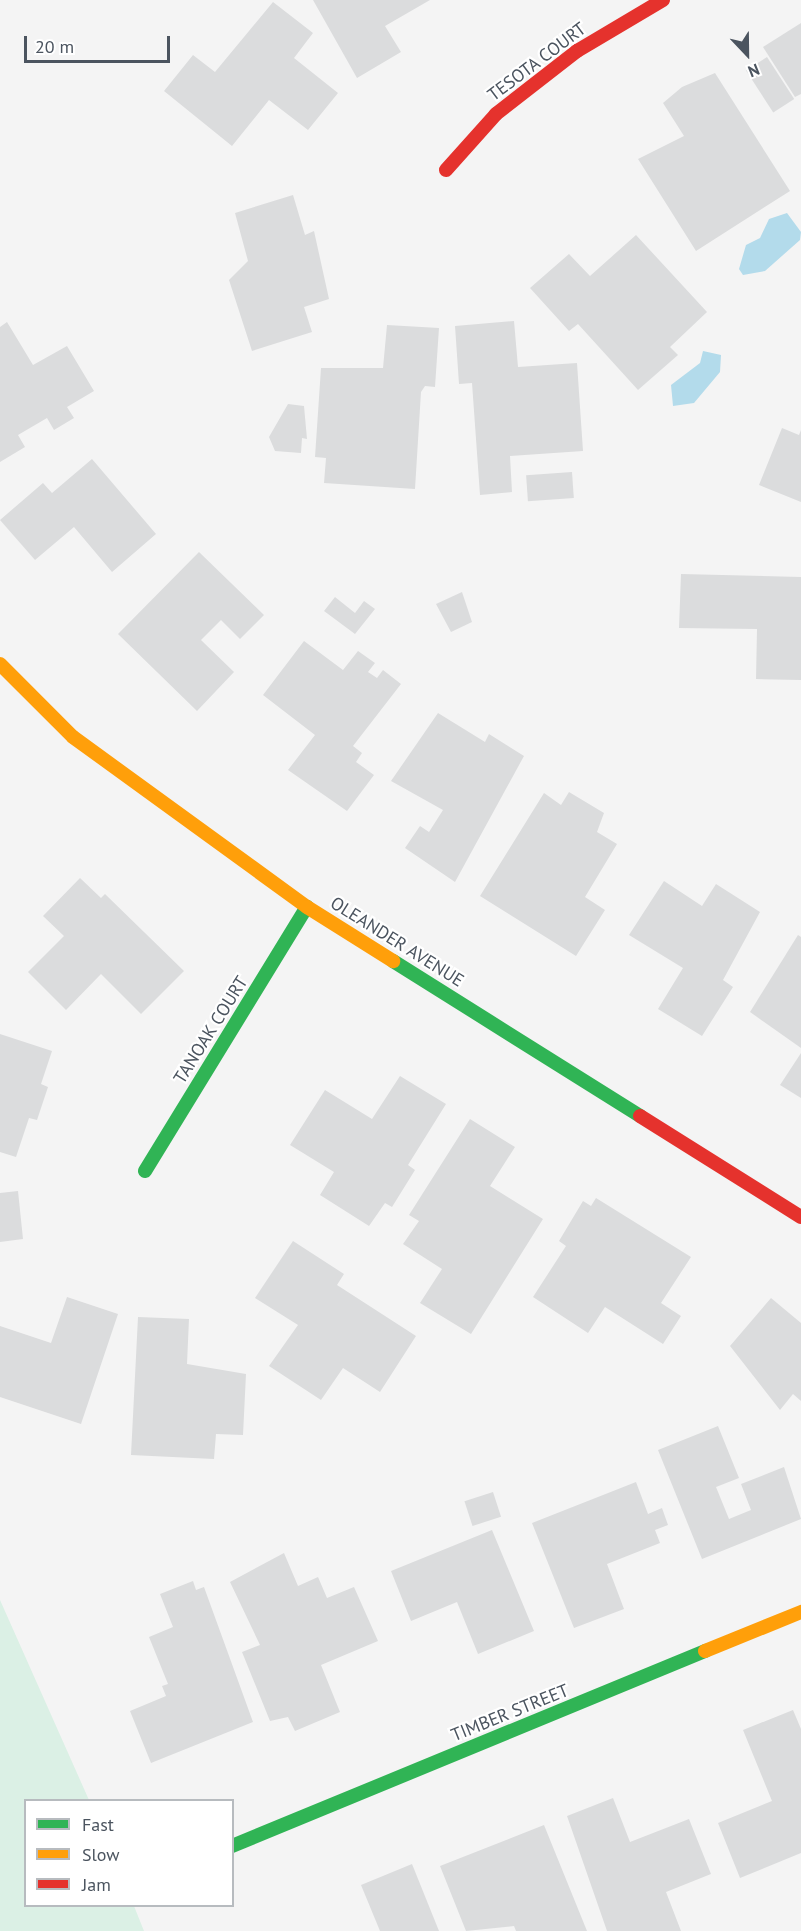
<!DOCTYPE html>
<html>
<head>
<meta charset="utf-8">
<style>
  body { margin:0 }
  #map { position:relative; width:801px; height:1931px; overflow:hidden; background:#f4f4f4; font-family:"PT Sans",sans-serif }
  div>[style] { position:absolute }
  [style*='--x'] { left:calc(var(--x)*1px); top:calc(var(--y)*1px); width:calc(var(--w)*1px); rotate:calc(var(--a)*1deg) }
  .green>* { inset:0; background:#dbf0e5 }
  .water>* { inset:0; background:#b3dbeb }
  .building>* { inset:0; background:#dbdcdd; transform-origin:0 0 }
  .fast>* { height:14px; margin:-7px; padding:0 7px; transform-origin:7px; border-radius:7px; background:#30b455 }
  .slow>* { height:14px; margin:-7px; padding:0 7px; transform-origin:7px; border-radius:7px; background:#ff9f0a }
  .jam>* { height:14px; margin:-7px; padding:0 7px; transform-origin:7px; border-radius:7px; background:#e5322d }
  span { translate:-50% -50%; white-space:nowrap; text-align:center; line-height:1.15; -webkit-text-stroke:4.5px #fff; paint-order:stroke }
  .street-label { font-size:18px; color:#4b545f }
  .legend { position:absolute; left:24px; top:1799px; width:210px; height:108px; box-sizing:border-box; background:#fff; border:2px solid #b7bbbf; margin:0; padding:8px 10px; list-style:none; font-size:18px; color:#4b545f }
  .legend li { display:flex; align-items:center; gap:12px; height:30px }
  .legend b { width:30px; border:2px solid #b7bbbf }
  .north { position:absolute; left:717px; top:24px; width:60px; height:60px; -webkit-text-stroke:4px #fff; paint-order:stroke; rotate:158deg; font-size:16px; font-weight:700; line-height:24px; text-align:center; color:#4b545f }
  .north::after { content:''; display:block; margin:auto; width:21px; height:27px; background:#4b545f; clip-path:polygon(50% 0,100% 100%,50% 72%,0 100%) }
  .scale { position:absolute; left:24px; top:36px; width:146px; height:27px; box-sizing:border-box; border:3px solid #4b545f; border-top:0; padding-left:8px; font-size:18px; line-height:21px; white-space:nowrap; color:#4b545f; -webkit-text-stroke:4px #fff; paint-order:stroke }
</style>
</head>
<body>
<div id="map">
  <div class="green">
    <div style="clip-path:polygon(0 1600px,89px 1800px,26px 1800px,26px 1906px,134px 1906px,144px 1931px,0 1931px)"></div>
  </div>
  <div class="water">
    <div style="clip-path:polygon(787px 213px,801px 232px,800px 240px,765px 271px,743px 275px,739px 269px,746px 245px,760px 238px,769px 219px)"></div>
    <div style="clip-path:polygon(703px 351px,721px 355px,720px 372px,694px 403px,673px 406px,671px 385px,700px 363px)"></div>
  </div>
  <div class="building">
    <div style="clip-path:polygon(313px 0,430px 0,385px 26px,401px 52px,357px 78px)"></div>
    <div style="clip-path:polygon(273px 2px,313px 33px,294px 58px,338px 93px,308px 130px,269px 100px,232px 146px,164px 91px,193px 55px,215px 72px)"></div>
    <div style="clip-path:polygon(801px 23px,801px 94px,795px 97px,763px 47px)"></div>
    <div style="left:767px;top:57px;width:50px;height:25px;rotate:57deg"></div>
    <div style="clip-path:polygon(715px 73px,790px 191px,696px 251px,638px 159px,684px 136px,663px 103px,682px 87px)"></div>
    <div style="clip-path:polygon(293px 195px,305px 235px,314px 231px,329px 299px,304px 307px,312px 332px,252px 351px,229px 280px,248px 261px,235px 213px)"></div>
    <div style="clip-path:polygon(636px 235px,707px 312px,670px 347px,678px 355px,638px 390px,578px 324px,569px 331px,530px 288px,569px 254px,590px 276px)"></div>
    <div style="clip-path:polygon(514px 321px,518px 367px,577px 363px,583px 451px,510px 456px,512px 492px,480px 495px,472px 383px,459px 384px,455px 326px)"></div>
    <div style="clip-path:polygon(7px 322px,33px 365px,67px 346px,94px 391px,67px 407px,74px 418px,54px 430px,47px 418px,18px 435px,25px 447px,0 462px,0 327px)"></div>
    <div style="clip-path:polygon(387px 325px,439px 328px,435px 387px,425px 386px,421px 392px,415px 489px,324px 483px,326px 458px,315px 457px,321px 368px,383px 368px)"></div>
    <div style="clip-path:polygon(288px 404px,304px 406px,307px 439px,302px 438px,301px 453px,275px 451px,269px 437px)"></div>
    <div style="clip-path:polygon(782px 428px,799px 435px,801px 430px,801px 502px,759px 485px)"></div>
    <div style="clip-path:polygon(92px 459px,156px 534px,112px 572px,74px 527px,35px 560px,0 520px,43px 483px,52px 493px)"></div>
    <div style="left:572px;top:472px;width:26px;height:46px;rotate:86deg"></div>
    <div style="clip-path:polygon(199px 552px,264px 615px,240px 639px,221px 620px,201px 640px,234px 672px,197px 711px,118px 634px)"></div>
    <div style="clip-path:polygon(681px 574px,801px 577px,801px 680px,756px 679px,757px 629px,679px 628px)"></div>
    <div style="clip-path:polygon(462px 592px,472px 622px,451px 632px,436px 604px)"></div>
    <div style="clip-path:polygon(335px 597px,355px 613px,364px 601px,375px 609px,355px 634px,324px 611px)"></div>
    <div style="clip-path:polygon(304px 641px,343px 670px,358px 651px,375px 663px,368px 672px,377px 678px,383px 670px,401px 684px,353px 746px,362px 753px,356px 762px,374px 775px,347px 811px,288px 770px,315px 735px,263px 695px)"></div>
    <div style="clip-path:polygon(438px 713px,485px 742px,489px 734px,524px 756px,455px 882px,405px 848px,420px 826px,429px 832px,443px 810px,391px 781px)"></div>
    <div style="clip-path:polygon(569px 792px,604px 813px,597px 832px,617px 844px,585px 897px,605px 910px,576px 956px,480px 896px,544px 793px,561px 805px)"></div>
    <div style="clip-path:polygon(80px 878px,101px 898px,105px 894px,184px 971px,141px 1014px,101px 974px,66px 1010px,28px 972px,64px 936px,43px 916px)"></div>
    <div style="clip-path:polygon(664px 881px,702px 906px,716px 884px,760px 912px,723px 980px,733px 987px,702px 1036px,658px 1009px,683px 968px,629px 935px)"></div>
    <div style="clip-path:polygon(798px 935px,801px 937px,801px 1048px,750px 1012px)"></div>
    <div style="clip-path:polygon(0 1034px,52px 1051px,41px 1084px,48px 1087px,37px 1120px,29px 1118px,16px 1157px,0 1152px)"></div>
    <div style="clip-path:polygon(801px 1053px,801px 1098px,780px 1085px)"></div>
    <div style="clip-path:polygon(400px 1076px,446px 1104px,408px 1165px,415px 1170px,392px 1207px,385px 1203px,369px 1226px,320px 1195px,334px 1172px,290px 1145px,325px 1090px,372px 1119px)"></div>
    <div style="clip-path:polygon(470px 1119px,515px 1147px,490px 1186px,543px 1219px,471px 1334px,420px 1303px,442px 1269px,403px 1244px,419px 1221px,409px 1215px)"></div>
    <div style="clip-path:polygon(18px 1191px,23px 1239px,0 1242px,0 1193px)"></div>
    <div style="clip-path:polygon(596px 1198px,691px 1257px,661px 1303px,681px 1316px,663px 1344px,605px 1307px,588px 1333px,533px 1297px,566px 1246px,559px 1241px,583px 1201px,591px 1206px)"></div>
    <div style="clip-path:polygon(293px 1241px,344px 1274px,337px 1285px,416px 1336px,380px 1392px,343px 1368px,321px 1400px,269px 1366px,298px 1325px,255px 1298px)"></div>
    <div style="clip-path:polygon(67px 1297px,118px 1314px,81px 1424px,0 1397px,0 1326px,51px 1343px)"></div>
    <div style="clip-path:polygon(771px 1298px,801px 1323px,801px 1401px,793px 1394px,780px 1410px,730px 1346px)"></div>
    <div style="clip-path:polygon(138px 1317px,189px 1319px,187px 1364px,246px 1374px,243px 1435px,216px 1434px,214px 1459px,131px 1455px)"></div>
    <div style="clip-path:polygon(718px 1426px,739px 1478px,716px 1487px,729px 1519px,751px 1510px,741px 1484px,784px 1467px,801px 1519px,702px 1559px,658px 1450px)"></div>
    <div style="clip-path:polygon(636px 1482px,648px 1514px,662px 1508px,668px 1525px,655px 1530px,660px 1543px,607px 1564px,624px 1609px,574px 1628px,532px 1523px)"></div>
    <div style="left:493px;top:1492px;width:26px;height:30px;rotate:72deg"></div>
    <div style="clip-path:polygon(492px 1530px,534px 1631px,478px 1654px,457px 1602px,411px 1621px,391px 1571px)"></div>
    <div style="clip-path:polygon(284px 1553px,298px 1586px,318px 1577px,327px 1598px,354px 1587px,378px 1641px,321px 1665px,340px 1712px,295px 1731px,288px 1717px,270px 1721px,242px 1652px,260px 1645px,230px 1582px)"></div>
    <div style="clip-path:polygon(193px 1581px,196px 1590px,204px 1587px,253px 1722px,151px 1763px,130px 1711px,166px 1696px,162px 1686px,168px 1684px,149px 1637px,173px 1627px,160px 1594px)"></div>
    <div style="clip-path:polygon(793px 1710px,801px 1729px,801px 1853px,740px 1878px,718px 1823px,772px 1801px,743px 1730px)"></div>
    <div style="clip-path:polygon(613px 1798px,630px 1842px,689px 1819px,711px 1874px,666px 1892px,681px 1931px,607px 1931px,567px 1816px)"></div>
    <div style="clip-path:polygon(544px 1825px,587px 1931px,516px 1931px,514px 1926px,466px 1931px,440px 1866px)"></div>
    <div style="clip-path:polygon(412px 1864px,439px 1931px,380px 1931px,361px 1885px)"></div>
  </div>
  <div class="fast">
    <div style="--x:393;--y:961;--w:292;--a:32.1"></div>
    <div style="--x:145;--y:1171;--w:310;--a:-58.5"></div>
    <div style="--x:232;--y:1846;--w:512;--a:-22.4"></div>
  </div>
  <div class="slow">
    <div style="--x:0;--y:664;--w:103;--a:45"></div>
    <div style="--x:73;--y:737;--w:289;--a:36"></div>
    <div style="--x:307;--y:907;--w:102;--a:32.1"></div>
    <div style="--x:705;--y:1651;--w:104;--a:-22.1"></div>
  </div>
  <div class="jam">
    <div style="--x:446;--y:170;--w:75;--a:-48.2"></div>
    <div style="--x:496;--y:114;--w:103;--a:-37.9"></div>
    <div style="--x:577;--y:51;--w:100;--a:-30.7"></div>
    <div style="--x:640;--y:1116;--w:190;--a:32.1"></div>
  </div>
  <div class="street-label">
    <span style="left:537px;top:62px;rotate:-37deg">TESOTA COURT</span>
    <span style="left:397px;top:942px;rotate:32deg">OLEANDER AVENUE</span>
    <span style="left:211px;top:1030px;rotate:-58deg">TANOAK COURT</span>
    <span style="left:510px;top:1713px;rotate:-22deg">TIMBER STREET</span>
  </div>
  <ul class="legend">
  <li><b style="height:8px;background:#30b455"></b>Fast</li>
  <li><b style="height:8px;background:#ff9f0a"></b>Slow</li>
  <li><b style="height:8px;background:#e5322d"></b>Jam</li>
  </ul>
  <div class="north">N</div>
  <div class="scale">20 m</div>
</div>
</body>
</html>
